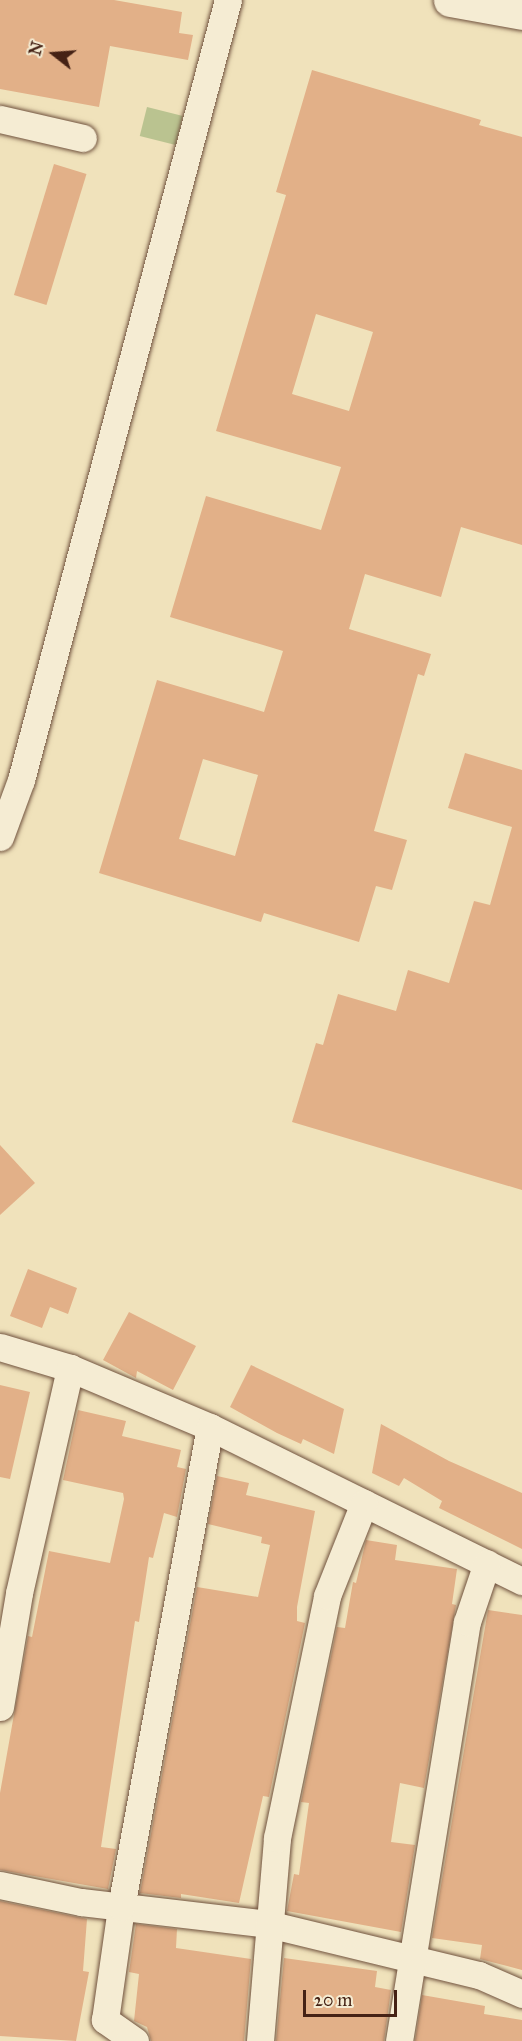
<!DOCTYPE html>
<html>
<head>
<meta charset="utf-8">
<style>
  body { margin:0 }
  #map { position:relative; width:522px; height:2041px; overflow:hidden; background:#f0e2bb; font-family:"IM FELL Great Primer",serif }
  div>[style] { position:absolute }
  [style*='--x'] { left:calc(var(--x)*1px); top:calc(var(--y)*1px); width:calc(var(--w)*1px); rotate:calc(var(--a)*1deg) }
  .green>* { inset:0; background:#bac390; transform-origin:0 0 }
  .building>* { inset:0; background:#e2b088; transform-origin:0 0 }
  .roads { filter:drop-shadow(0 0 2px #70523e) drop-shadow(0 0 2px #70523e) }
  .minor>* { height:27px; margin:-13.5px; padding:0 13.5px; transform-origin:13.5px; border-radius:13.5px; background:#f5ecd3 }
  .tertiary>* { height:33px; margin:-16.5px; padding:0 16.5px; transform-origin:16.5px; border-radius:16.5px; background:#f5ecd3 }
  span { translate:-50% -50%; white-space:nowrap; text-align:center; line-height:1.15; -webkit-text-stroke:4.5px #f5ecd3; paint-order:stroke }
  .north { position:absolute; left:24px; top:24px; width:60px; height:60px; -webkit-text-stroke:4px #f5ecd3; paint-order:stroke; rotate:287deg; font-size:16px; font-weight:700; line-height:24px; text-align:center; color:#452215 }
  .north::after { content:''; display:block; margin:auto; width:21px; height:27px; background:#452215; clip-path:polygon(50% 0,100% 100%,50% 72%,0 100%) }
  .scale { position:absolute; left:303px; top:1990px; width:94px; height:27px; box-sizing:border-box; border:3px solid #452215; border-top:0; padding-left:8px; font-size:18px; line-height:21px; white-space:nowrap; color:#452215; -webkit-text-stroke:4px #f5ecd3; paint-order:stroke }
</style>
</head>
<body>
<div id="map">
  <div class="green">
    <div style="left:147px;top:107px;width:37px;height:30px;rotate:14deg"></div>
  </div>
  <div class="building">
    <div style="clip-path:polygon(0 0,114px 0,182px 12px,179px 33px,193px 35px,188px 60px,110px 46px,99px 107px,0 89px)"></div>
    <div style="clip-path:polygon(evenodd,312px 70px,481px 120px,479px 125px,522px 137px,522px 545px,461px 527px,441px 597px,365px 574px,349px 629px,431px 654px,424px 676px,418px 674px,374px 831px,407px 840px,392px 890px,376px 886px,359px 942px,264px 913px,261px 922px,99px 873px,157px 680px,264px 712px,283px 651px,170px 617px,206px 496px,321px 530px,341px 467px,216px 431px,286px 195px,276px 192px,312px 70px,316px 314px,373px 332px,349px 411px,292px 394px,316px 314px,312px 70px,203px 759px,258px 775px,235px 856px,179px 839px,203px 759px)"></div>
    <div style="left:54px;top:164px;width:34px;height:137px;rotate:17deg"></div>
    <div style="clip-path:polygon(465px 753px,522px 770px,522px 1190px,292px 1122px,316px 1043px,323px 1045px,338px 994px,396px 1011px,408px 970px,449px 983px,474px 901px,490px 905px,512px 827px,448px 808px)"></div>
    <div style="clip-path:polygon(0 1145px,35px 1183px,0 1215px)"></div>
    <div style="clip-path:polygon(28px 1269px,77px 1288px,68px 1314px,50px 1307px,42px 1328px,10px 1316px)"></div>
    <div style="clip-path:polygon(129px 1312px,196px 1346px,173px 1390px,137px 1371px,136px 1378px,103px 1360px)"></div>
    <div style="clip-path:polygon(251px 1365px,344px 1409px,334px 1454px,303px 1439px,301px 1444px,277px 1433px,230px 1407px)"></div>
    <div style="clip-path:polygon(0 1385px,30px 1392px,10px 1479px,0 1477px)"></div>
    <div style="clip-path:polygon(78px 1410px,126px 1421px,122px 1436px,181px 1450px,177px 1467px,186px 1469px,177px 1517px,164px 1513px,153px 1558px,149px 1557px,139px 1622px,135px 1621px,101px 1847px,116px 1849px,108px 1889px,0 1870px,0 1793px,28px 1636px,32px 1637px,49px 1551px,110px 1563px,124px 1499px,123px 1493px,63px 1480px)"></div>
    <div style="clip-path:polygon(381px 1424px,449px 1461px,522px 1493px,522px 1549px,439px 1508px,442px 1501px,404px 1478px,399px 1486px,372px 1473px)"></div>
    <div style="clip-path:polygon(217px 1476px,249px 1483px,246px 1495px,315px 1511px,297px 1607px,297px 1621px,305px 1623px,269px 1797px,263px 1796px,239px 1903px,181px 1894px,181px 1898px,140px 1893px,197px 1587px,258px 1597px,270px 1545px,261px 1543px,262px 1537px,208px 1524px)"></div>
    <div style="clip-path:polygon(366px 1540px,397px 1545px,395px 1560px,457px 1569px,452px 1604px,456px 1605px,424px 1788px,400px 1783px,391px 1842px,415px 1845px,401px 1932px,287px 1911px,294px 1874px,299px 1875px,309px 1803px,301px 1802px,337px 1627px,345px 1628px,353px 1582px,356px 1583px)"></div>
    <div style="clip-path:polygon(488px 1610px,522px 1615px,522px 1970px,480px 1959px,482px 1945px,432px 1938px)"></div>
    <div style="clip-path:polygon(0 1901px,87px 1919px,83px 1971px,89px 1972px,76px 2041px,0 2036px)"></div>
    <div style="clip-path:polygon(136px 1924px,177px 1929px,176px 1948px,251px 1959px,244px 2041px,151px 2041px,147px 2027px,134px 2021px,139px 1974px,129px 1972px)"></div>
    <div style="clip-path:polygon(284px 1958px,377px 1971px,375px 1987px,391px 1990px,384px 2041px,276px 2041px)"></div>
    <div style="clip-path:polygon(422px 1995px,485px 2006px,484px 2014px,522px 2020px,522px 2041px,415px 2041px)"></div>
  </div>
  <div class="roads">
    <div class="minor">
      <div style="--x:0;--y:119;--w:85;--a:12.9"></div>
      <div style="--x:0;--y:837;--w:61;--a:-69.8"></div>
      <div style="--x:21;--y:780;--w:807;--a:-75.14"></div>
      <div style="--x:0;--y:1347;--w:73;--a:16.7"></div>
      <div style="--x:70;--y:1368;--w:152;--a:22.9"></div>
      <div style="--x:210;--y:1427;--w:348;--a:26.3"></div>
      <div style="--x:0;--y:1707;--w:116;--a:-80.5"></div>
      <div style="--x:19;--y:1593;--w:231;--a:-77.2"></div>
      <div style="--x:0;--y:1885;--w:83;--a:11.9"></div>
      <div style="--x:81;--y:1902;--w:188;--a:6.7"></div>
      <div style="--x:268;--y:1924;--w:217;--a:13.6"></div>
      <div style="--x:479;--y:1975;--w:47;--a:23.8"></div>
      <div style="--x:135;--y:2041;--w:37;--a:-145"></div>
      <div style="--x:105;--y:2020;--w:114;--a:-81.9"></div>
      <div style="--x:121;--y:1907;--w:488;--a:-79.5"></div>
      <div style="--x:260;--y:2041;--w:204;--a:-85.2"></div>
      <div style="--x:277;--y:1838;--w:247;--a:-78.3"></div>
      <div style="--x:327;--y:1596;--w:100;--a:-68.3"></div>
      <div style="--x:399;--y:2041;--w:424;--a:-80.8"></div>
      <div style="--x:467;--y:1622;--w:62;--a:-71.3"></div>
    </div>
    <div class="tertiary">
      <div style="--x:450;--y:0;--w:73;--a:10.2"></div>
    </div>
  </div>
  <div class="north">N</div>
  <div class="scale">20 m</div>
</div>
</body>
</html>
